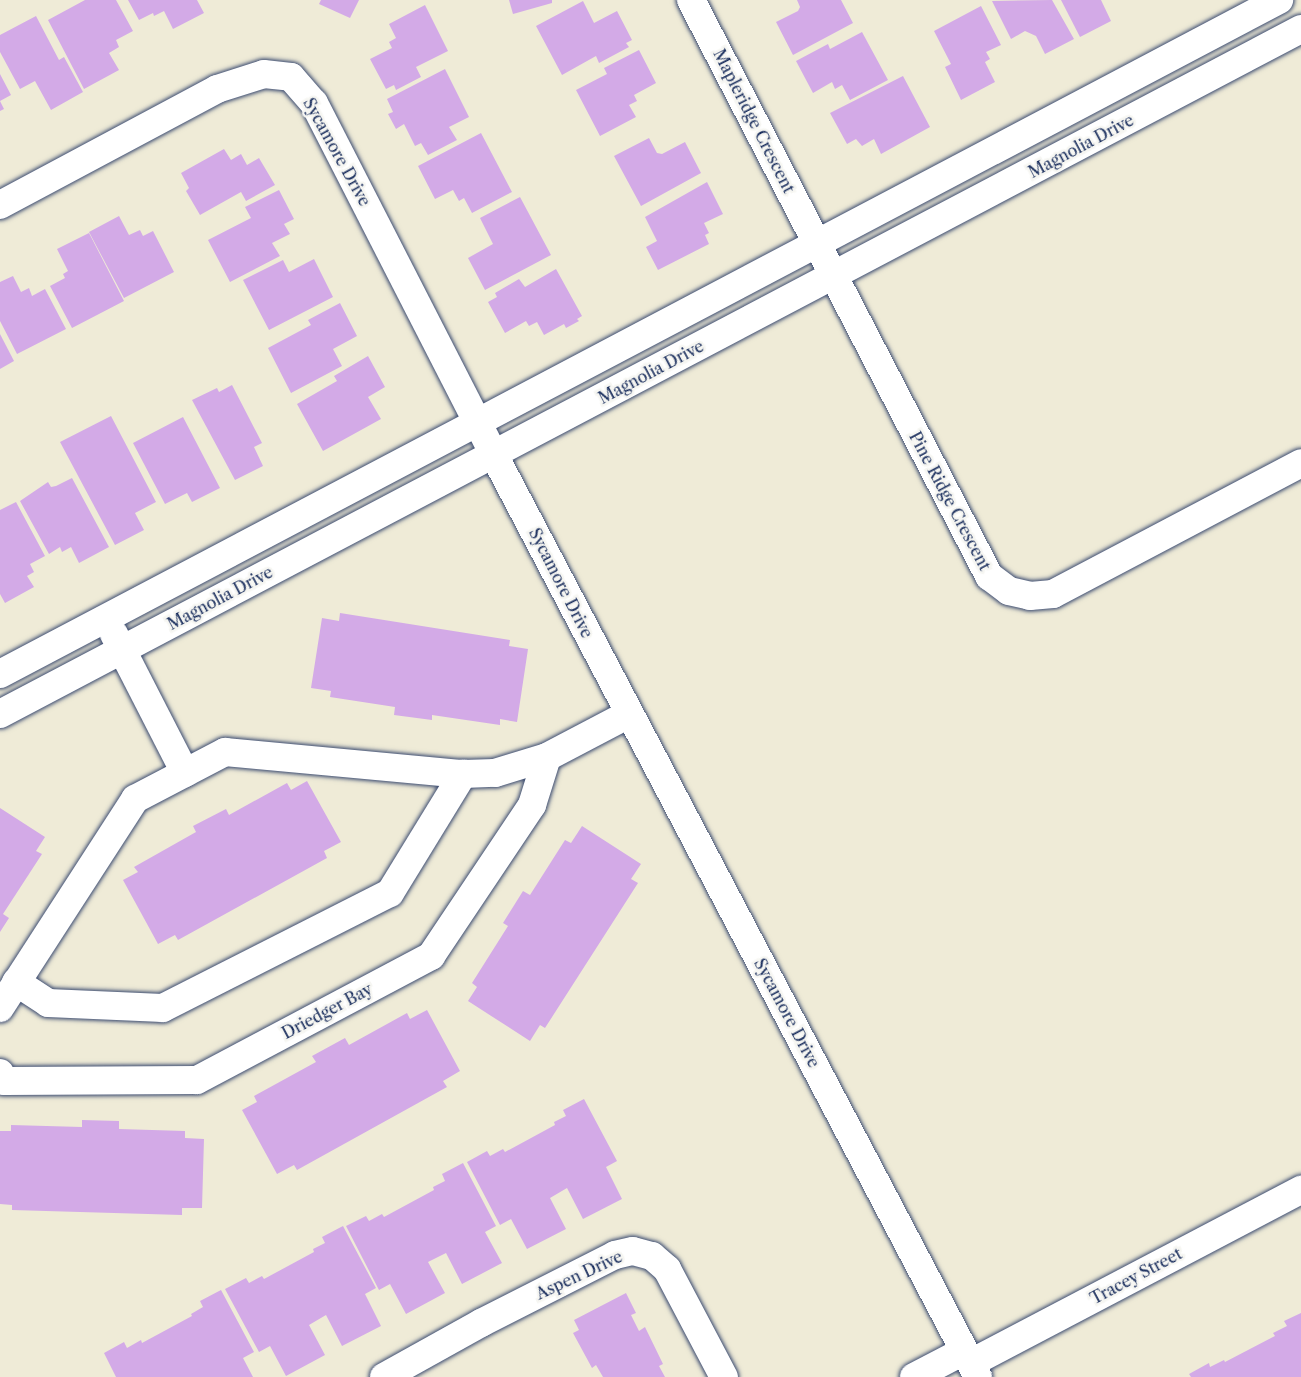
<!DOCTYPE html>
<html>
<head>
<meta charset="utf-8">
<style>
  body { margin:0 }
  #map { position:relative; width:1301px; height:1377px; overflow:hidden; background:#efebd7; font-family:"Libre Caslon Text",serif }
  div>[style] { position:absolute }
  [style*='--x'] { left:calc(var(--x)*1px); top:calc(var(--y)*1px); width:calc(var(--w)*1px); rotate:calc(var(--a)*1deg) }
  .building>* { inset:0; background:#d3aae7 }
  .roads { filter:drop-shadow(0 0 2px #3b4b70) drop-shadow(0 0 2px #3b4b70) }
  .minor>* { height:28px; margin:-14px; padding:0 14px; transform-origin:14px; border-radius:14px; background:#fff }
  span { translate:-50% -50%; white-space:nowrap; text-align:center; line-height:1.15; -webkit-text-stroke:5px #f6f6f2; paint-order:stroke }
  .street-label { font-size:16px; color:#1b2f5e }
</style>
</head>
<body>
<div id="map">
  <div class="building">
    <div style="clip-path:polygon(85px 0,116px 0,133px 31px,116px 40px,119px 47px,109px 53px,119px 70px,84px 89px,48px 20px)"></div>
    <div style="clip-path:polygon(128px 0,197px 0,204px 13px,173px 29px,164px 11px,154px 16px,153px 13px,139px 20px)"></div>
    <div style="clip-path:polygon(321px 0,359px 0,350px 18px,319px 4px)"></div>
    <div style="clip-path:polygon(509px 0,552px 0,552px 3px,513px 14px)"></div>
    <div style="clip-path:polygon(797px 0,841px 0,853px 23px,793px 55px,776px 22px,798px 11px,800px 7px)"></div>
    <div style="clip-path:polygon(1052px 0,1074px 39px,1045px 54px,1036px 36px,1025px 31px,1011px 39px,992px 1px)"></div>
    <div style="clip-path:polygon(1061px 0,1101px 0,1111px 21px,1080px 37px)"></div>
    <div style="clip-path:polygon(583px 1px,594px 23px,617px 11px,632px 40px,626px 43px,629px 47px,599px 63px,596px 56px,562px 75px,536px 26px)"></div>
    <div style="clip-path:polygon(425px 5px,448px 51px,416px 67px,421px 77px,396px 90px,394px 85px,386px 89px,370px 59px,392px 48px,389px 42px,396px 38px,389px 24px)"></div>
    <div style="clip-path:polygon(981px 6px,1001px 45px,986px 52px,990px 59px,985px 62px,995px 82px,961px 100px,945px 67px,951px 64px,934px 31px)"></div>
    <div style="clip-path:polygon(36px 16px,59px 60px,64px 57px,83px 92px,51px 110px,35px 81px,20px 89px,0 52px,0 35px)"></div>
    <div style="clip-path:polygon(862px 32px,888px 80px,850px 100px,842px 85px,835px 89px,832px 82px,813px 93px,796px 61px,828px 44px,830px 49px)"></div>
    <div style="clip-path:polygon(639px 50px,656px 83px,634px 95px,637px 101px,629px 105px,636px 117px,600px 136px,576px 90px,607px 74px,604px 68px)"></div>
    <div style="clip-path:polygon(445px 69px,469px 117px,449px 127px,457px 140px,428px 155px,421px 143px,415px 146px,404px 124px,396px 129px,388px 114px,393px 112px,387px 99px)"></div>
    <div style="clip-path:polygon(0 74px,11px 95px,0 101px,4px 109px,0 111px)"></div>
    <div style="clip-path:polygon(903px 76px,930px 127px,881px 154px,874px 139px,862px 146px,856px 139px,847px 144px,830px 113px)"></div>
    <div style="clip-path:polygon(481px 133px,512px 192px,472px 213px,464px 198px,459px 201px,453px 190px,435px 199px,418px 166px)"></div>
    <div style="clip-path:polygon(649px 138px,657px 153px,662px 154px,685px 142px,701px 173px,641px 206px,614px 156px)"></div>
    <div style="clip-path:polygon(224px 149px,231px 160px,241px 154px,247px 165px,259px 158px,275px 185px,246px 201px,241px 192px,200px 215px,186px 191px,189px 188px,181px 173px)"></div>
    <div style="clip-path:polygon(707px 182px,723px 214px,704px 223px,709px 233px,705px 235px,709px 244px,658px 270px,646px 247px,657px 241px,645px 217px)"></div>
    <div style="clip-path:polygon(279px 190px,294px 219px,284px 224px,290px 234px,272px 243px,280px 256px,230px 282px,208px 240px,251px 218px,245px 207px)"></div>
    <div style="clip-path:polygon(520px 197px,551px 255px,485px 290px,468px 258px,493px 244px,480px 218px)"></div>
    <div style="clip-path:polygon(119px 216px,129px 235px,140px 230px,143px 236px,153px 231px,174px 272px,124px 298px,89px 232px)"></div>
    <div style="clip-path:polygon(89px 233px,124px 301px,72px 328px,50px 286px,65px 278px,63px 274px,68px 271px,57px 249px)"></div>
    <div style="clip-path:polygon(314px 259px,333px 297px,269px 330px,243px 280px,283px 260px,289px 272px)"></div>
    <div style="clip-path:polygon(556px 269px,582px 316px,577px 319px,579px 321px,566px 328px,564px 324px,544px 335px,537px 322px,529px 326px,526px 321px,505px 333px,488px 302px,497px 297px,495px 293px,519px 279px,525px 287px)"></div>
    <div style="clip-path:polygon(13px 276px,21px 292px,29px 288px,32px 296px,45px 289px,66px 329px,17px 354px,0 321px,0 282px)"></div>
    <div style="clip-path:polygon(340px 303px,357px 336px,333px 349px,342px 366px,291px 393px,268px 348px,311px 325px,308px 320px)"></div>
    <div style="clip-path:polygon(0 334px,14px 361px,0 369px)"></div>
    <div style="clip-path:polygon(368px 356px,385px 387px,368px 397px,381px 419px,323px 451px,297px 404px,337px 381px,334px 376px)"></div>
    <div style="clip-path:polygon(232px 385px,262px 443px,254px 447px,263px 466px,235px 480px,192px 400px,217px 388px,219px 392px)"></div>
    <div style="clip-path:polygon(111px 416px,156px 502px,135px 513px,144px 530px,115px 545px,60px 442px)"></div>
    <div style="clip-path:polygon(183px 417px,220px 488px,192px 502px,187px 493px,165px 504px,133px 443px)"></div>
    <div style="clip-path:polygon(72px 478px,109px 547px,79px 563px,71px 547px,62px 552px,60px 547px,49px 554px,20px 501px,48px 482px,51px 487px,56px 486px)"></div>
    <div style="clip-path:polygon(16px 502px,45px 556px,30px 564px,34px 572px,27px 576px,34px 587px,5px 603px,0 594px,0 510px)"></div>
    <div style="clip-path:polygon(340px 613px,510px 640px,509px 646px,528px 649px,517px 722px,500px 719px,500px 725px,432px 715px,432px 720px,394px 715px,395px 707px,330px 697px,331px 691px,311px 688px,322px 618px,339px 621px)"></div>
    <div style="clip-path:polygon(307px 781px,341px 842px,324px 851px,327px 858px,178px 940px,175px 935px,158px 944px,123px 880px,138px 872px,134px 867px,196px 832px,193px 826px,226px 809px,229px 815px,287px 783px,291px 790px)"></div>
    <div style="clip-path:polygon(0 808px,45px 837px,36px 851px,42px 854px,3px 914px,9px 918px,0 932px)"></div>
    <div style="clip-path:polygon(582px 826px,641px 864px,631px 879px,638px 883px,545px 1028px,540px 1025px,530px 1041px,468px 1001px,477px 987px,472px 983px,508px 926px,503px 923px,523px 891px,530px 895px,565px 840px,571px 843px)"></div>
    <div style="clip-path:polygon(427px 1010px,460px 1071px,443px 1081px,447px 1087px,297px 1170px,294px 1165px,277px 1174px,242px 1110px,257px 1102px,254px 1096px,316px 1062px,312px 1056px,345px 1038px,349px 1045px,407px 1013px,410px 1019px)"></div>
    <div style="clip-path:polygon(584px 1099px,617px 1161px,606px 1167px,622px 1199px,583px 1219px,567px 1188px,550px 1198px,566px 1229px,527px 1249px,511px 1219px,500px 1225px,467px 1162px,487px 1151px,490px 1156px,503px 1149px,505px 1152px,555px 1125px,554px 1122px,566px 1116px,563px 1110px)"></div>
    <div style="clip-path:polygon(82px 1120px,119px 1121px,119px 1129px,185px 1131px,185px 1138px,204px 1139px,202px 1208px,182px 1208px,182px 1215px,12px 1210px,12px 1205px,0 1204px,0 1131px,11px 1131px,11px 1125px,82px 1127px)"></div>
    <div style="clip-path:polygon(463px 1163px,496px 1226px,485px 1232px,502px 1263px,462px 1284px,446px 1253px,428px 1262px,445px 1293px,406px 1314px,390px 1284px,379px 1290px,346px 1226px,366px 1216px,369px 1221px,382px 1214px,384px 1217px,434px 1190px,433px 1187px,445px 1181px,442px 1174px)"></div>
    <div style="clip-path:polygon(343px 1226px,376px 1288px,365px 1294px,381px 1326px,342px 1346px,326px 1315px,309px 1325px,325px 1355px,286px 1376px,270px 1346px,259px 1352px,225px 1289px,246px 1278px,249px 1283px,262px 1276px,264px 1279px,314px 1252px,313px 1249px,325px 1243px,322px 1237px)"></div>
    <div style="clip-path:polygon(221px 1290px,254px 1352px,243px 1358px,253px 1377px,116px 1377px,104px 1353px,124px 1342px,127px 1348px,141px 1340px,142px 1343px,192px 1316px,191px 1314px,203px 1307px,200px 1301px)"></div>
    <div style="clip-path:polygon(626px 1293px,636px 1313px,631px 1315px,639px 1331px,645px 1327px,663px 1364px,659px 1366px,665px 1377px,603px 1377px,596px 1365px,592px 1368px,573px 1333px,579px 1330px,574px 1320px)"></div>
    <div style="clip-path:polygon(1301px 1313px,1301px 1377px,1191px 1377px,1189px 1374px,1209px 1363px,1210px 1367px,1224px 1360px,1225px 1362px,1275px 1336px,1273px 1333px,1287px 1326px,1284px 1321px)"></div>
  </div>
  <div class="roads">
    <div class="minor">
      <div style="--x:691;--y:0;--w:649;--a:62.64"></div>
      <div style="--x:989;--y:576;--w:25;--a:37"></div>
      <div style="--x:1009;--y:591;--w:22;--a:13"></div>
      <div style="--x:1030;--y:596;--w:23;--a:-5"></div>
      <div style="--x:1053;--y:594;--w:280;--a:-27.8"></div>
      <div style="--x:0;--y:205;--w:246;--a:-28.1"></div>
      <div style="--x:217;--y:89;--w:49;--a:-17.7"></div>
      <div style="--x:264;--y:74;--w:27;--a:6"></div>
      <div style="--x:291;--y:77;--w:35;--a:49"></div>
      <div style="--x:314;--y:103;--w:395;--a:62.9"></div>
      <div style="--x:494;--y:455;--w:1041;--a:62.3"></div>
      <div style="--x:114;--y:634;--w:156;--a:62.9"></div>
      <div style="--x:0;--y:674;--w:1446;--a:-27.79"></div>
      <div style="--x:0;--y:714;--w:1470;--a:-27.77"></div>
      <div style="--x:16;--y:982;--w:38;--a:33"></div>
      <div style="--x:48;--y:1003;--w:115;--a:2.5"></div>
      <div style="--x:163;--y:1008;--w:254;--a:-26.9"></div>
      <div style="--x:390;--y:893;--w:140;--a:-58.5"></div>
      <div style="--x:0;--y:1008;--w:249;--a:-57.1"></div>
      <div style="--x:135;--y:799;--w:102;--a:-27.6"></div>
      <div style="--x:225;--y:752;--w:239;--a:5.3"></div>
      <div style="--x:463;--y:774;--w:32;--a:-2"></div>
      <div style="--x:495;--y:773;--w:54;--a:-17.1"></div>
      <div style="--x:547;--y:757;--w:93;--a:-27.7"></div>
      <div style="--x:0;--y:1073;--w:9;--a:63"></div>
      <div style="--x:4;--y:1081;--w:193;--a:-0.3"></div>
      <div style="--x:197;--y:1080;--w:265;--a:-27.9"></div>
      <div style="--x:431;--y:956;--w:182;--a:-56.2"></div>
      <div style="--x:532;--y:805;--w:50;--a:-72.6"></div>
      <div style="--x:971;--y:1363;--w:373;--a:-27.7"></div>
      <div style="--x:384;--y:1377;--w:111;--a:-29.1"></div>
      <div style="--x:481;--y:1323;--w:150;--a:-26.9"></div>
      <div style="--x:615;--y:1255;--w:18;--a:-13"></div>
      <div style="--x:633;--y:1251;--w:20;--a:15"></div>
      <div style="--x:652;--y:1256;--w:20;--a:41"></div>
      <div style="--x:667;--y:1269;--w:122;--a:62.2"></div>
      <div style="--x:914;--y:1377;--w:56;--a:-27.5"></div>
    </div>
  </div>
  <div class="street-label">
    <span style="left:754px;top:121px;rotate:63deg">Mapleridge Crescent</span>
    <span style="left:1081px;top:146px;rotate:-28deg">Magnolia Drive</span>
    <span style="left:337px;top:152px;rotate:61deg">Sycamore Drive</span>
    <span style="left:651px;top:372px;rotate:-28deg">Magnolia Drive</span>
    <span style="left:950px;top:501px;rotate:62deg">Pine Ridge Crescent</span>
    <span style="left:561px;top:583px;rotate:63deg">Sycamore Drive</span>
    <span style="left:220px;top:598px;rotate:-28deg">Magnolia Drive</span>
    <span style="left:327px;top:1011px;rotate:-28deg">Driedger Bay</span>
    <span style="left:787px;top:1013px;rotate:62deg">Sycamore Drive</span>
    <span style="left:579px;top:1275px;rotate:-25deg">Aspen Drive</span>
    <span style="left:1136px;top:1276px;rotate:-28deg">Tracey Street</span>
  </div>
</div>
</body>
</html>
